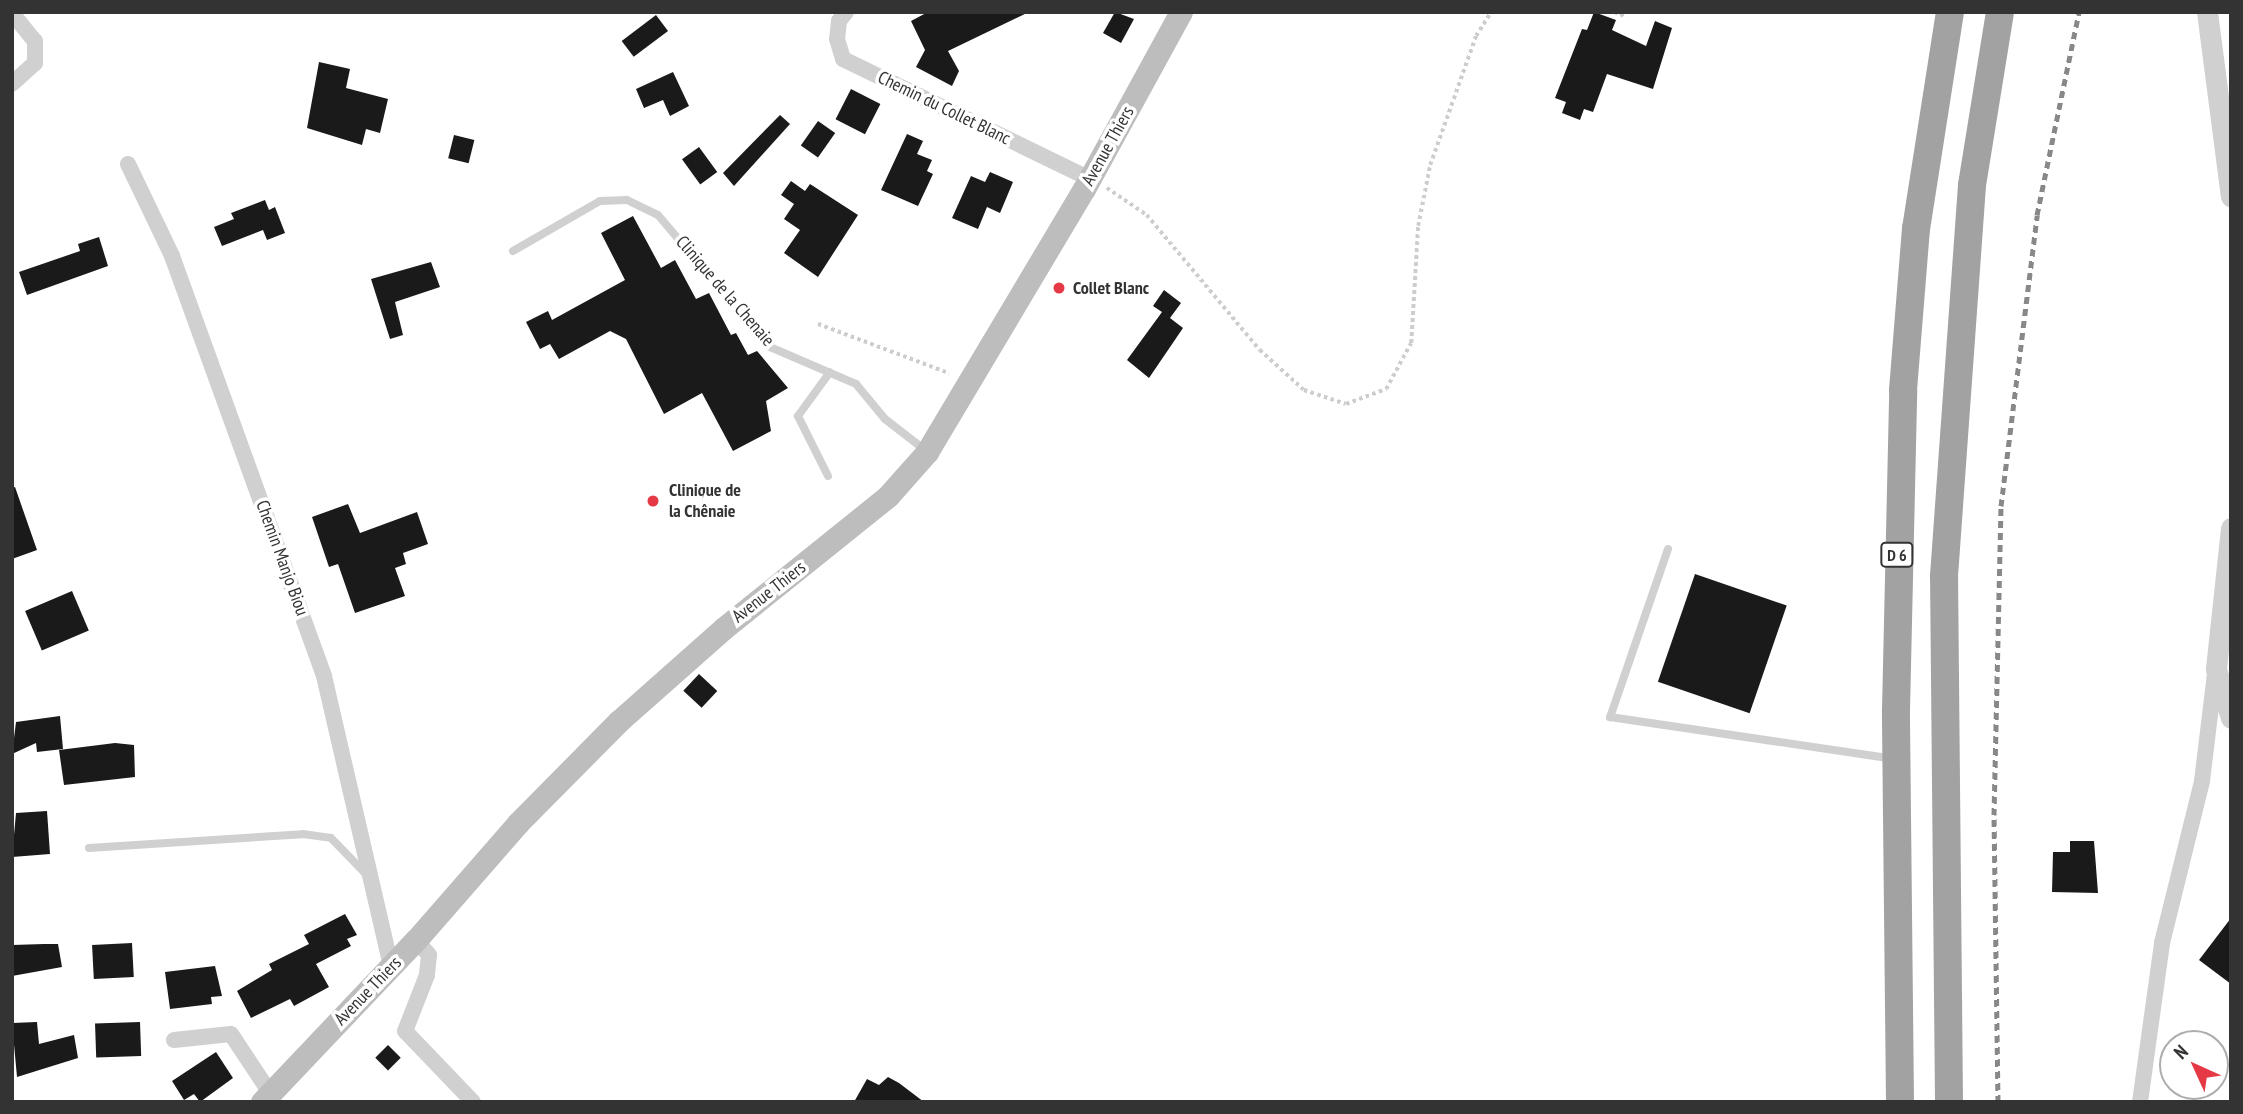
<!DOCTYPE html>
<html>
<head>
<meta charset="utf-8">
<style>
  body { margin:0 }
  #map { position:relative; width:2243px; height:1114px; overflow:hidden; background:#fff; font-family:"PT Sans Narrow",sans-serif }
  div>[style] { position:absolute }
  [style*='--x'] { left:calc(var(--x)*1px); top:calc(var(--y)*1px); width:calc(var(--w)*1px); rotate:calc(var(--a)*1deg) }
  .building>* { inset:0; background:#1a1a1a; transform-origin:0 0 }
  .path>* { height:3.5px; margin-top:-1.75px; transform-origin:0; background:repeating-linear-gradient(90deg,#cdcdcd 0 3.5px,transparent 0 7px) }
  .service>* { height:8px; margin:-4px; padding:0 4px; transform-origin:4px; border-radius:4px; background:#d0d0d0 }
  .minor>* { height:16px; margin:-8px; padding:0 8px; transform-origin:8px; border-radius:8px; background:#d0d0d0 }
  .tertiary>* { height:21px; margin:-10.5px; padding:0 10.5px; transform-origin:10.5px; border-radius:10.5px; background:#d0d0d0 }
  .secondary>* { height:23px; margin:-11.5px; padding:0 11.5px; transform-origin:11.5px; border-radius:11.5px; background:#bdbdbd }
  .trunk>* { height:28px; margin:-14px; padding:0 14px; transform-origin:14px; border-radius:14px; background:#a2a2a2 }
  .rail>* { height:5px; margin-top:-2.5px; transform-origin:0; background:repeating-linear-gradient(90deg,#888 0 7px,transparent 0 12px) }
  .dots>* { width:19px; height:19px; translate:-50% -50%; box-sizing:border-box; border:4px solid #fff; border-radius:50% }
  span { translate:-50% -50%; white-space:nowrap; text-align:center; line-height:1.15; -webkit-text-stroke:7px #fff; paint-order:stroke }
  .shield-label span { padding:2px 5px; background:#fff; border:2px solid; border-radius:5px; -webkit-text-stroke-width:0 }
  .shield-label { font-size:16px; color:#333; font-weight:700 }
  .street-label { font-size:18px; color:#333 }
  .poi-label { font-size:18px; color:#333; font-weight:700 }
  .left { translate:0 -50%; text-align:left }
  .frame { position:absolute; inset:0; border:14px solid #333; pointer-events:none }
  .north { position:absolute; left:2159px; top:1030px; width:70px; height:70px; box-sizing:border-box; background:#fff; border:2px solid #adadad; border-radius:50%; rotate:315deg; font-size:19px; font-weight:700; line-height:28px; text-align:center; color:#333 }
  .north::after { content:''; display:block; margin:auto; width:24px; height:32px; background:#e63946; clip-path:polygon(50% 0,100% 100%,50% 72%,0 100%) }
</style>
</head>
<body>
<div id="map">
  <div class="building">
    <div style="clip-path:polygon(928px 12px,1029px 12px,948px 51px,959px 71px,952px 86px,916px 67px,925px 50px,911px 21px)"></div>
    <div style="clip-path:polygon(1115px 12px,1134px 19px,1121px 43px,1103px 33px)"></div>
    <div style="clip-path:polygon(1594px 12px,1616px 20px,1612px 30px,1646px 46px,1655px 21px,1672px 28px,1653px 89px,1607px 74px,1593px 112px,1584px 109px,1580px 120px,1562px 113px,1566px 102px,1555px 98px,1582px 29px,1587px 30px)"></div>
    <div style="left:656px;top:15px;width:20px;height:43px;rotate:53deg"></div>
    <div style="clip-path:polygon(319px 62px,350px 69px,346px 88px,388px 99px,380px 133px,366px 129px,362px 145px,307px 128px)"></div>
    <div style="clip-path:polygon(673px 72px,689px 106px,670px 116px,663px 100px,644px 108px,636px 89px)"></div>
    <div style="left:851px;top:89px;width:33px;height:34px;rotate:27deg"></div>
    <div style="clip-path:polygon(780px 115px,790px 124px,734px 186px,723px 173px)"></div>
    <div style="left:818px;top:121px;width:21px;height:30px;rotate:35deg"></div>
    <div style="clip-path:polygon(907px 134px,923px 141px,917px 154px,932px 160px,927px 171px,933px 174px,918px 206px,881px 190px)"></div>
    <div style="left:454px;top:135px;width:21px;height:24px;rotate:14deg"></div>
    <div style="left:699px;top:147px;width:31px;height:21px;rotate:54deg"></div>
    <div style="clip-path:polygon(990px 172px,1013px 182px,1000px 213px,987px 207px,978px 229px,952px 218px,971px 176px,985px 182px)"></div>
    <div style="clip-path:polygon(791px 181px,805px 191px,810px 184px,858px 215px,818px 277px,784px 253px,800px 230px,784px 219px,794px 204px,781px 195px)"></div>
    <div style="clip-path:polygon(265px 200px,269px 210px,275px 207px,285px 233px,267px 240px,263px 230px,222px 246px,214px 227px,234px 219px,231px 213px)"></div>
    <div style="clip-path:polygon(633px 216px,661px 268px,675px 260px,696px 299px,709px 293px,731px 335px,736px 333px,748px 355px,757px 351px,788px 388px,766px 401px,771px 431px,733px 451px,702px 393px,664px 414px,626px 339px,610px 331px,559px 359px,550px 344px,540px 349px,526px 322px,548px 311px,552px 320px,625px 280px,601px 233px)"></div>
    <div style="clip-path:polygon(99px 237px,108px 266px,27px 295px,19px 272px,80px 251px,78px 244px)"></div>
    <div style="clip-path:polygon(431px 262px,440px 287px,395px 302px,403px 335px,390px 339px,371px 279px)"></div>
    <div style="clip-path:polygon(1164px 290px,1181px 303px,1170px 318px,1183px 328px,1149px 378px,1127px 360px,1162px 312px,1153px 306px)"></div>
    <div style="clip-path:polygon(15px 487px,37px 550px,12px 559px,12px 488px)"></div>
    <div style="clip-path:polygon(348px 504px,360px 533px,417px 512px,428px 544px,403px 553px,406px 564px,395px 568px,405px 596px,355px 613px,338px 564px,329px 567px,312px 517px)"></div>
    <div style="left:1695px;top:574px;width:97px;height:114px;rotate:19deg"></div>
    <div style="left:72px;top:591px;width:43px;height:51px;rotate:67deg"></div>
    <div style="left:699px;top:674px;width:25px;height:23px;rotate:43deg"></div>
    <div style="clip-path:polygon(60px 716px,63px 749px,37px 752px,36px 743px,12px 754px,16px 722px)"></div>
    <div style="clip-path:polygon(115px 743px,134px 745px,135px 777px,64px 785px,59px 750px)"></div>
    <div style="clip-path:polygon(47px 811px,50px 854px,12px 857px,16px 813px)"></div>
    <div style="clip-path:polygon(2070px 841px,2094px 841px,2098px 893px,2052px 892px,2053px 852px,2070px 852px)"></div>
    <div style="clip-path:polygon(345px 914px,357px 935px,347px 939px,351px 946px,316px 964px,329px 987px,294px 1006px,290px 999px,251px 1018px,237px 991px,272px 970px,269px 964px,309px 944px,304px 935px)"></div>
    <div style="clip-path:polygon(2231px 918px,2231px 984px,2199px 960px)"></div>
    <div style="left:132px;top:943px;width:34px;height:40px;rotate:87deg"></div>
    <div style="clip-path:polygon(44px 944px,58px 944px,62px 967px,12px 976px,12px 945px)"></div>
    <div style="clip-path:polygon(215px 966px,222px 996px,211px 997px,212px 1004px,170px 1009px,165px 972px)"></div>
    <div style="clip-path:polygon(37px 1022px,39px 1044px,74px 1035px,78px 1058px,17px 1077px,12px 1023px)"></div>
    <div style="left:140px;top:1022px;width:34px;height:45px;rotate:88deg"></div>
    <div style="left:388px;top:1045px;width:18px;height:18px;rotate:45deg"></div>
    <div style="clip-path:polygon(216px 1052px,233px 1078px,200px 1102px,194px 1094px,184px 1100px,172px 1081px)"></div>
    <div style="clip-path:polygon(888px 1077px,899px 1083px,924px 1102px,854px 1102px,867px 1079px,879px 1085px)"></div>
  </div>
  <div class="path">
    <div style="--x:1614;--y:12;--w:14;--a:21"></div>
    <div style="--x:1107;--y:188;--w:48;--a:34"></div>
    <div style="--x:1147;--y:215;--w:176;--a:50.1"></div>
    <div style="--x:1260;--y:350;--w:59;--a:42.3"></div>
    <div style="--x:1304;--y:390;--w:44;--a:18.4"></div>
    <div style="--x:1346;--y:404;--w:43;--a:-20.6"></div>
    <div style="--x:1386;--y:389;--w:52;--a:-61.5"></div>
    <div style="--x:1411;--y:343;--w:117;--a:-86.6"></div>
    <div style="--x:1418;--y:226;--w:62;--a:-78.9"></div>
    <div style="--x:1430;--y:165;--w:137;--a:-70.4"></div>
    <div style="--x:1476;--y:36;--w:28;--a:-58"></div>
    <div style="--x:818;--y:324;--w:140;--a:20.5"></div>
  </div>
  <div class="service">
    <div style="--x:513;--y:251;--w:100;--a:-29.9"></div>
    <div style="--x:600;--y:201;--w:27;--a:-2"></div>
    <div style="--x:627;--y:200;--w:34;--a:26"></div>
    <div style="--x:658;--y:215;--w:173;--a:49.7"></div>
    <div style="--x:770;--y:347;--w:94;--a:23.3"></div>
    <div style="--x:856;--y:384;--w:45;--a:50.4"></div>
    <div style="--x:885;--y:419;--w:51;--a:37.8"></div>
    <div style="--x:828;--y:476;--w:67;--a:-116.6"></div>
    <div style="--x:798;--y:416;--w:54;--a:-54"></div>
    <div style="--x:1668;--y:549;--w:178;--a:109"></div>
    <div style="--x:1610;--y:717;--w:286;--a:8.4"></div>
    <div style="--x:89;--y:848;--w:214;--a:-3.7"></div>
    <div style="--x:303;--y:834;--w:28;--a:8"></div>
    <div style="--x:331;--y:838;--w:50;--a:45.8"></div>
  </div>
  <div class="minor">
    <div style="--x:846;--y:12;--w:11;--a:128"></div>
    <div style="--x:839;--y:21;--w:18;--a:96"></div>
    <div style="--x:837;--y:39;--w:21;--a:73"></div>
    <div style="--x:843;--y:59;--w:275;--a:25.9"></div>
    <div style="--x:12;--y:13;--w:36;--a:51"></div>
    <div style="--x:35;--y:41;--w:22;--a:90"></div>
    <div style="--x:35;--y:63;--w:31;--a:138"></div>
    <div style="--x:128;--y:164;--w:102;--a:64.4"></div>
    <div style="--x:172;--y:256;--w:447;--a:70.1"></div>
    <div style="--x:324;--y:676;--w:298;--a:77"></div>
    <div style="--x:416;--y:940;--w:20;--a:49"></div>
    <div style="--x:429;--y:955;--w:20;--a:96"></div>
    <div style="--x:427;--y:975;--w:60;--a:111.4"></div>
    <div style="--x:405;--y:1031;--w:98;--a:46.2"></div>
    <div style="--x:174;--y:1040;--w:57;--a:-6"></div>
    <div style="--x:231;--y:1034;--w:71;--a:56.5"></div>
    <div style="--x:2140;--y:1102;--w:161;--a:-82.1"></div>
    <div style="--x:2162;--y:943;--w:167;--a:-76.1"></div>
    <div style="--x:2202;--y:781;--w:108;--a:-83.1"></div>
  </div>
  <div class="tertiary">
    <div style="--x:2207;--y:12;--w:186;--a:82.6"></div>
    <div style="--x:2231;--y:528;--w:142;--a:96.1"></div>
    <div style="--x:2216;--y:669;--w:51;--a:73"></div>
  </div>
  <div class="secondary">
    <div style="--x:262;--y:1102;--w:224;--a:-46.5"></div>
    <div style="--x:416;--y:940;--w:155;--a:-48.9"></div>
    <div style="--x:518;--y:823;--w:144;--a:-45.3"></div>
    <div style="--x:619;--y:721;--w:140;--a:-41.5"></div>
    <div style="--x:724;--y:628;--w:211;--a:-38.8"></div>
    <div style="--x:888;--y:496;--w:59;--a:-48.4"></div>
    <div style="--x:927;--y:452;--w:306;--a:-59.2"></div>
    <div style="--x:1084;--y:189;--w:202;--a:-61.3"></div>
  </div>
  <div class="trunk">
    <div style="--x:1900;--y:1102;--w:392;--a:-90.6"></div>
    <div style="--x:1896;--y:710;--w:320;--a:-88.7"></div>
    <div style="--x:1903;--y:390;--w:162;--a:-85.4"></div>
    <div style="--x:1916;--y:229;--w:220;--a:-81.1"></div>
    <div style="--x:1949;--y:1102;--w:526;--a:-90.54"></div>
    <div style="--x:1944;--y:576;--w:392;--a:-85.9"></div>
    <div style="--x:1972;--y:185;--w:175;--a:-80.8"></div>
  </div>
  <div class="rail">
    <div style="--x:1998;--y:1102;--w:287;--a:-90.8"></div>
    <div style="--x:1994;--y:815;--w:309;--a:-88.7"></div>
    <div style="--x:2001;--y:506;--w:293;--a:-82.9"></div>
    <div style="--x:2037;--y:215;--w:207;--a:-78.3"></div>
  </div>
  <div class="dots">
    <div style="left:1059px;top:288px;background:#e63946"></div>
    <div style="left:653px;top:501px;background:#e63946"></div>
  </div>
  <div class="shield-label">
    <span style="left:1897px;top:555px">D 6</span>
  </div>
  <div class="street-label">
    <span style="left:944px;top:108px;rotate:26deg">Chemin du Collet Blanc</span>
    <span style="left:1108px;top:146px;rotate:-61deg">Avenue Thiers</span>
    <span style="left:725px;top:291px;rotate:49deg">Clinique de la Chenaie</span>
    <span style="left:282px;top:558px;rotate:70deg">Chemin Manjo Biou</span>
    <span style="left:769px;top:592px;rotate:-38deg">Avenue Thiers</span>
    <span style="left:368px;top:991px;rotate:-46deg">Avenue Thiers</span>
  </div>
  <div class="poi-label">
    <span class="left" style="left:1073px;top:288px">Collet Blanc</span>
    <span class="left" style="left:669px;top:501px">Clinique de<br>la Chênaie</span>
  </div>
  <div class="frame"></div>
  <div class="north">N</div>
</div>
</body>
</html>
